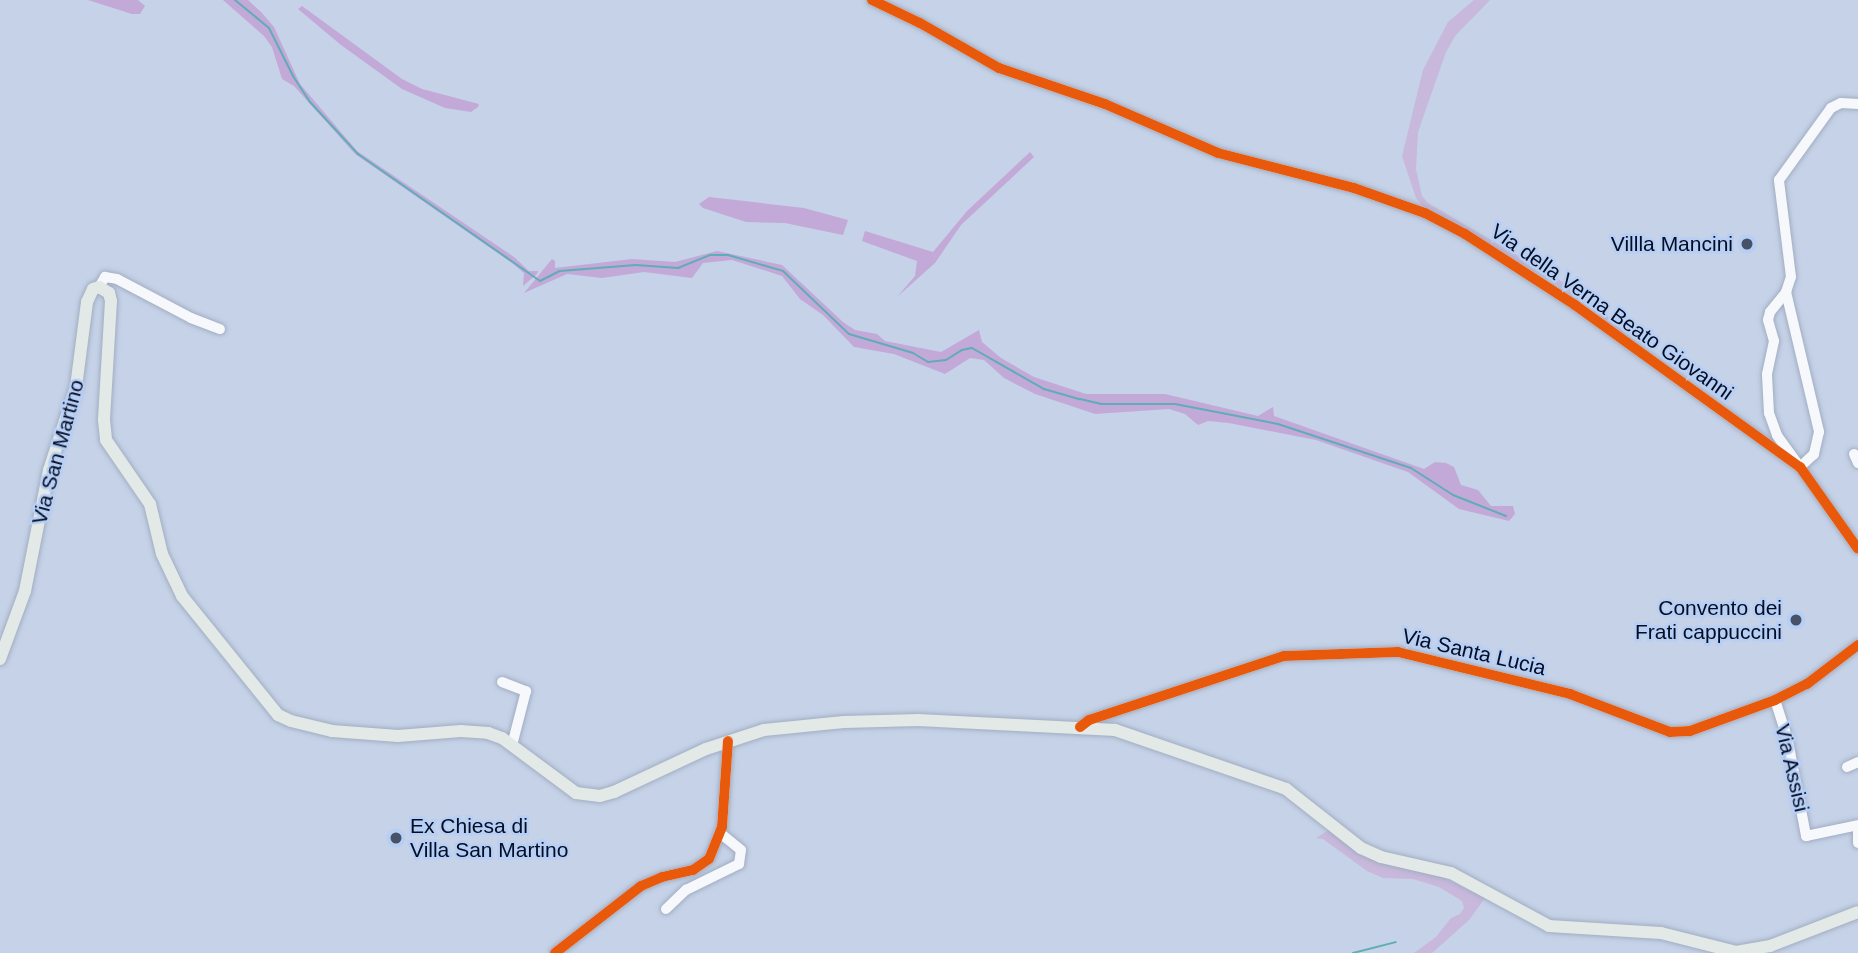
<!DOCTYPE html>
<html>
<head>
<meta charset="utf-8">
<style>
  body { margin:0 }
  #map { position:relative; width:1858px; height:953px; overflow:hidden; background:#c5d2e7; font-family:Arial,sans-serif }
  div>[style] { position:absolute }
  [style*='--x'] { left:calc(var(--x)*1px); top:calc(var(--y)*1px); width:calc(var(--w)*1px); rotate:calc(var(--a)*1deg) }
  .green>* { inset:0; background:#c8b8db }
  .forest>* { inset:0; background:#c3a9d8 }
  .stream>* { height:2px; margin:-1px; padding:0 1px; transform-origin:1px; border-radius:1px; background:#5eadb8 }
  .roads { filter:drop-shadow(0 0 2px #a1adc2) drop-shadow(0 0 2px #a1adc2) }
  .minor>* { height:10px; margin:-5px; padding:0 5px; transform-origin:5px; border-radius:5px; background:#f6f8fb }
  .major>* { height:12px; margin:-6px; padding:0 6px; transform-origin:6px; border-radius:6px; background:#e3e9e7 }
  .cycleway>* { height:10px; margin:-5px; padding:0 5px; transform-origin:5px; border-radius:5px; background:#e8590c }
  .dots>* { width:19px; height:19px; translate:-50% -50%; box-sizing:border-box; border:4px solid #b7cef5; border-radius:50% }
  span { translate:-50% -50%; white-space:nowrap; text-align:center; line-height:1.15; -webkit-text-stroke:5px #b7cef5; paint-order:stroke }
  .poi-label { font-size:21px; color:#030d24 }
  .right { translate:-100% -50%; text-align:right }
  .left { translate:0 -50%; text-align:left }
  .street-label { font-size:21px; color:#030d24 }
</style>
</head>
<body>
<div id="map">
  <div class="green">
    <div style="clip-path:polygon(1474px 0,1490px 0,1455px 36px,1446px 52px,1418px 132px,1416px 169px,1422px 196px,1428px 203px,1585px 295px,1632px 340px,1558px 285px,1424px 208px,1416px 198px,1402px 156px,1423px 70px,1448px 22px)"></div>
    <div style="clip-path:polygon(1329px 830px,1359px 853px,1438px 875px,1485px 898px,1469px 920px,1432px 953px,1414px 953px,1436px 937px,1451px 918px,1460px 914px,1464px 908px,1462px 901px,1439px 887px,1413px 879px,1383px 878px,1367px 871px,1323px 839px,1316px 838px)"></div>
  </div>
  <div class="forest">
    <div style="clip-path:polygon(88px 0,138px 0,145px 6px,140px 14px,132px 14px)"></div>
    <div style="clip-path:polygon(223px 0,248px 0,262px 13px,274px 27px,300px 84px,357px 151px,514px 257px,529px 271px,538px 271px,537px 274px,523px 286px,524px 273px,512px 263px,355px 154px,294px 86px,282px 79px,272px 47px,264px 36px)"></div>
    <div style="clip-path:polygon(302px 6px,402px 79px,422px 89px,479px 104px,478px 107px,471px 112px,445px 108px,402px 89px,341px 45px,298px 9px)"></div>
    <div style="clip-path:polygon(1030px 152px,1034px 157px,961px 225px,935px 263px,897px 297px,915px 276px,917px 261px,862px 241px,865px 231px,933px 252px,967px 211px)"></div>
    <div style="clip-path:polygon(709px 197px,804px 208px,848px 220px,843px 235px,785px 223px,746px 222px,703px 208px,699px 204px)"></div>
    <div style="clip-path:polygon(717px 251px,782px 265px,843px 322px,855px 330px,877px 334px,885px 341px,941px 352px,979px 330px,982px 342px,1001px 358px,1034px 377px,1086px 394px,1165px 394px,1258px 416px,1273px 407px,1274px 416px,1424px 469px,1435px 462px,1446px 463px,1454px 467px,1461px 485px,1478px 490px,1491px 506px,1513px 506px,1515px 514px,1509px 521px,1459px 509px,1408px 472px,1316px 440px,1229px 423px,1208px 421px,1198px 425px,1185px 414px,1169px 409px,1095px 414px,1035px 394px,1004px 378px,984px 360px,970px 358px,945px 374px,894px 354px,854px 347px,823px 315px,800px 299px,782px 276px,732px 260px,703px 263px,692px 278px,644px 272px,602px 278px,567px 274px,524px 293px,552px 259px,555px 261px,555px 268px,632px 259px,675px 262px)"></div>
  </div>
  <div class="stream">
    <div style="--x:235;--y:0;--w:44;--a:39.5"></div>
    <div style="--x:269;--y:28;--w:54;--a:63.4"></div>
    <div style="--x:293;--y:76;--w:31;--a:57"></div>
    <div style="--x:310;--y:102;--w:71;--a:47.3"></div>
    <div style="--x:358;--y:154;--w:222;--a:34.9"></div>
    <div style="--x:540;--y:281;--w:22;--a:-27"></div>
    <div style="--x:560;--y:271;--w:76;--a:-4.5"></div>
    <div style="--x:636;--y:265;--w:42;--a:4.1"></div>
    <div style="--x:678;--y:268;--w:35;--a:-22"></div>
    <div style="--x:711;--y:255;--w:17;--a:0"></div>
    <div style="--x:728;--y:255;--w:57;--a:16.2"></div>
    <div style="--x:783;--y:271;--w:91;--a:43.7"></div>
    <div style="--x:849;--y:334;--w:67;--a:16.5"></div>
    <div style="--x:913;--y:353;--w:17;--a:31"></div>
    <div style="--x:928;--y:362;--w:18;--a:-6"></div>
    <div style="--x:946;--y:360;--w:19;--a:-32"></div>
    <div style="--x:962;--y:350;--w:10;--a:-11"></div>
    <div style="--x:972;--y:348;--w:83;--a:29.7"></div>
    <div style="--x:1044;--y:389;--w:37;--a:16"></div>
    <div style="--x:1080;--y:399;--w:22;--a:13"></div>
    <div style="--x:1101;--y:404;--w:74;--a:0"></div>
    <div style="--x:1175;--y:404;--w:105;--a:11"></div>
    <div style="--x:1278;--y:424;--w:140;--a:18.3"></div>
    <div style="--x:1411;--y:468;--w:50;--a:32.7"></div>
    <div style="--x:1453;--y:495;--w:57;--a:21.6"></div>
    <div style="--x:1353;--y:953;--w:44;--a:-14.3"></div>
  </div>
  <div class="roads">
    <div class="minor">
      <div style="--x:872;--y:0;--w:53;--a:25.6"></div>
      <div style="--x:920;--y:23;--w:91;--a:29.7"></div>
      <div style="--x:999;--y:68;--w:112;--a:18.8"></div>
      <div style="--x:1105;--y:104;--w:123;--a:23.4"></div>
      <div style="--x:1218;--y:153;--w:140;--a:14.4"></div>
      <div style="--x:1354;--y:188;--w:75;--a:19.4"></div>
      <div style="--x:1425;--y:213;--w:45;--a:27.7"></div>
      <div style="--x:1465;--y:234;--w:131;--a:32.8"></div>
      <div style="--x:1575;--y:305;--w:277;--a:35.8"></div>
      <div style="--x:1800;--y:467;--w:100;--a:54.7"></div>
      <div style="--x:99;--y:287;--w:12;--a:-59"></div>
      <div style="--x:105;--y:277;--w:12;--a:9"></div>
      <div style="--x:117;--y:279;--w:84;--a:27.8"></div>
      <div style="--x:191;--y:318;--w:31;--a:21"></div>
      <div style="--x:1786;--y:292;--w:144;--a:76.7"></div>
      <div style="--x:1819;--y:432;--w:23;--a:103"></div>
      <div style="--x:1814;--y:454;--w:19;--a:137"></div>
      <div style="--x:1800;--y:467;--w:39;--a:-126"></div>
      <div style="--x:1777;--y:435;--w:23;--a:-110"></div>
      <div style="--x:1769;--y:413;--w:39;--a:-93"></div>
      <div style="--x:1767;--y:374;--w:34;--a:-78"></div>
      <div style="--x:1774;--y:341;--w:22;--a:-106"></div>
      <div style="--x:1768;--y:320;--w:8;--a:-76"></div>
      <div style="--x:1770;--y:312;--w:26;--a:-51"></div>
      <div style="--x:1786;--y:292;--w:16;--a:-72"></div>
      <div style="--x:1791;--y:277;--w:98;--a:-97.1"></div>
      <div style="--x:1779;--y:180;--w:89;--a:-54.2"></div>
      <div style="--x:1831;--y:108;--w:11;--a:-27"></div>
      <div style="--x:1841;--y:103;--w:17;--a:3"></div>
      <div style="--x:1854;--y:454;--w:10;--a:66"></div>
      <div style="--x:502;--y:682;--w:26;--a:21"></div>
      <div style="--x:526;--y:691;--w:56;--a:104.5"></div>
      <div style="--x:1775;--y:700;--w:38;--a:72"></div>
      <div style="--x:1787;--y:736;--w:102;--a:79.2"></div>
      <div style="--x:1806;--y:836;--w:53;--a:-11.9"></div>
      <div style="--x:1080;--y:727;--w:11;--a:-38"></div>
      <div style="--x:1089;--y:720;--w:205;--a:-18.2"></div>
      <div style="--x:1284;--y:656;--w:114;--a:-2"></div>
      <div style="--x:1398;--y:652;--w:177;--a:13.7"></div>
      <div style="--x:1570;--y:694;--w:107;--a:20.8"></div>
      <div style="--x:1670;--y:732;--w:20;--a:-3"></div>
      <div style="--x:1690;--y:731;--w:90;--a:-20"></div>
      <div style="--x:1775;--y:700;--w:36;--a:-27"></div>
      <div style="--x:1807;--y:684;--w:64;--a:-37.4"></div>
      <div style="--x:1847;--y:767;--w:12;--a:-24"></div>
      <div style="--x:1858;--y:832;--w:11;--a:90"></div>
      <div style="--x:666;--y:909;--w:28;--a:-44"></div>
      <div style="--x:686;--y:890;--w:59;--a:-26.1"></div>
      <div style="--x:739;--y:864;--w:14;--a:-82"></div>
      <div style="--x:741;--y:850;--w:27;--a:-141"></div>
      <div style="--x:555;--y:953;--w:109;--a:-37.9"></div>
      <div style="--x:641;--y:886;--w:23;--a:-23"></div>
      <div style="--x:662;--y:877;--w:32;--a:-13"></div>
      <div style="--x:693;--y:870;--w:19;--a:-35"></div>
      <div style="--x:709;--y:859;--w:35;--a:-68"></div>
      <div style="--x:722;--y:827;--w:86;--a:-86"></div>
    </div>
    <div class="major">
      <div style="--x:0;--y:659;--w:72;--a:-69.8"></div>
      <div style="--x:25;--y:591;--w:123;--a:-78.8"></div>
      <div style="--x:49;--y:470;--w:87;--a:-72"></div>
      <div style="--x:76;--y:387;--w:86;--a:-82.6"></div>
      <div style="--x:87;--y:302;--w:14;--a:-65"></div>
      <div style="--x:93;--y:289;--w:6;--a:-18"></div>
      <div style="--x:99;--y:287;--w:12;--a:31"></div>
      <div style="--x:109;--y:293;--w:8;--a:76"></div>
      <div style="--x:111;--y:301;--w:119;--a:93.4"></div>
      <div style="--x:104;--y:420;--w:20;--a:84"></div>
      <div style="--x:106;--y:440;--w:78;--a:55.5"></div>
      <div style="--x:150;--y:504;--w:51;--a:76.5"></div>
      <div style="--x:162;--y:554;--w:47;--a:64.5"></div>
      <div style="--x:182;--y:596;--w:153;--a:51.1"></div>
      <div style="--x:278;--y:715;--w:14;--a:25"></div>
      <div style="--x:291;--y:721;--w:42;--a:13.7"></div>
      <div style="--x:332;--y:731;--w:66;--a:4.3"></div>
      <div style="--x:398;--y:736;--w:63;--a:-4.5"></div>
      <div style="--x:461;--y:731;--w:27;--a:4"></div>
      <div style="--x:488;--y:733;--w:15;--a:20"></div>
      <div style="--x:502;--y:738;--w:92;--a:36.6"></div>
      <div style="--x:576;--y:793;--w:24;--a:7"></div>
      <div style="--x:600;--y:796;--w:15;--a:-16"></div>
      <div style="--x:614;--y:792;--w:102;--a:-25.1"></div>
      <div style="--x:706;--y:749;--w:61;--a:-18.1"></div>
      <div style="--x:764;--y:730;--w:80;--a:-5.7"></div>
      <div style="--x:844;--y:722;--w:75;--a:-1.5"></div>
      <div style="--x:919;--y:720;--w:196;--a:2.9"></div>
      <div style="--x:1115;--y:730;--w:181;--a:19"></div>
      <div style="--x:1286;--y:789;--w:95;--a:38.2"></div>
      <div style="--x:1361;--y:848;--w:22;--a:24"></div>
      <div style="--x:1381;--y:857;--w:72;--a:12.9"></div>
      <div style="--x:1451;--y:873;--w:111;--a:28.4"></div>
      <div style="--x:1549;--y:926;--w:112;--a:3.6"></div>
      <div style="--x:1661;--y:933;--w:77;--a:14.2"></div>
      <div style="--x:1736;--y:952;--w:35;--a:-10"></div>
      <div style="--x:1770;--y:946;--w:94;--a:-21.1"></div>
    </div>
  </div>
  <div class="cycleway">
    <div style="--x:872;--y:0;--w:53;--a:25.6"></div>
    <div style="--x:920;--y:23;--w:91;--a:29.7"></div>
    <div style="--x:999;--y:68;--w:112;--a:18.8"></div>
    <div style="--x:1105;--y:104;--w:123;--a:23.4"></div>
    <div style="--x:1218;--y:153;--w:140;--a:14.4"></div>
    <div style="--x:1354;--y:188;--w:75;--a:19.4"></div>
    <div style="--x:1425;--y:213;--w:45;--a:27.7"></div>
    <div style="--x:1465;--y:234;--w:131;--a:32.8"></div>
    <div style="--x:1575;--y:305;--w:277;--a:35.8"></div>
    <div style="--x:1800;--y:467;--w:100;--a:54.7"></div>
    <div style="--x:1080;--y:727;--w:11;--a:-38"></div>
    <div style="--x:1089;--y:720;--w:205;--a:-18.2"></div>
    <div style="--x:1284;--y:656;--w:114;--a:-2"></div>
    <div style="--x:1398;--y:652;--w:177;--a:13.7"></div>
    <div style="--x:1570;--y:694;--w:107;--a:20.8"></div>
    <div style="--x:1670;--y:732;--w:20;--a:-3"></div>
    <div style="--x:1690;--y:731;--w:90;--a:-20"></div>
    <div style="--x:1775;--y:700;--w:36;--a:-27"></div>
    <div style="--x:1807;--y:684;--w:64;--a:-37.4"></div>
    <div style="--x:555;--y:953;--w:109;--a:-37.9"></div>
    <div style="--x:641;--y:886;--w:23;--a:-23"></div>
    <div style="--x:662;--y:877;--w:32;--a:-13"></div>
    <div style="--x:693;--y:870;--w:19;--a:-35"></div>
    <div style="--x:709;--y:859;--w:35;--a:-68"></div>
    <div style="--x:722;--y:827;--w:86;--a:-86"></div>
  </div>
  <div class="dots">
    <div style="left:1747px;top:244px;background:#475268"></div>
    <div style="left:1796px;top:620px;background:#475268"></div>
    <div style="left:396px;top:838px;background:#475268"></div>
  </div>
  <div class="poi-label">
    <span class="right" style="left:1733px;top:244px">Villla Mancini</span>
    <span class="right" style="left:1782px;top:620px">Convento dei<br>Frati cappuccini</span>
    <span class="left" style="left:410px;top:838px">Ex Chiesa di<br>Villa San Martino</span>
  </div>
  <div class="street-label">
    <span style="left:1612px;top:312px;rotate:35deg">Via della Verna Beato Giovanni</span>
    <span style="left:58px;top:452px;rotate:-75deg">Via San Martino</span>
    <span style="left:1474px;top:652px;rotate:13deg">Via Santa Lucia</span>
    <span style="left:1792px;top:768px;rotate:77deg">Via Assisi</span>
  </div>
</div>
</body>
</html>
